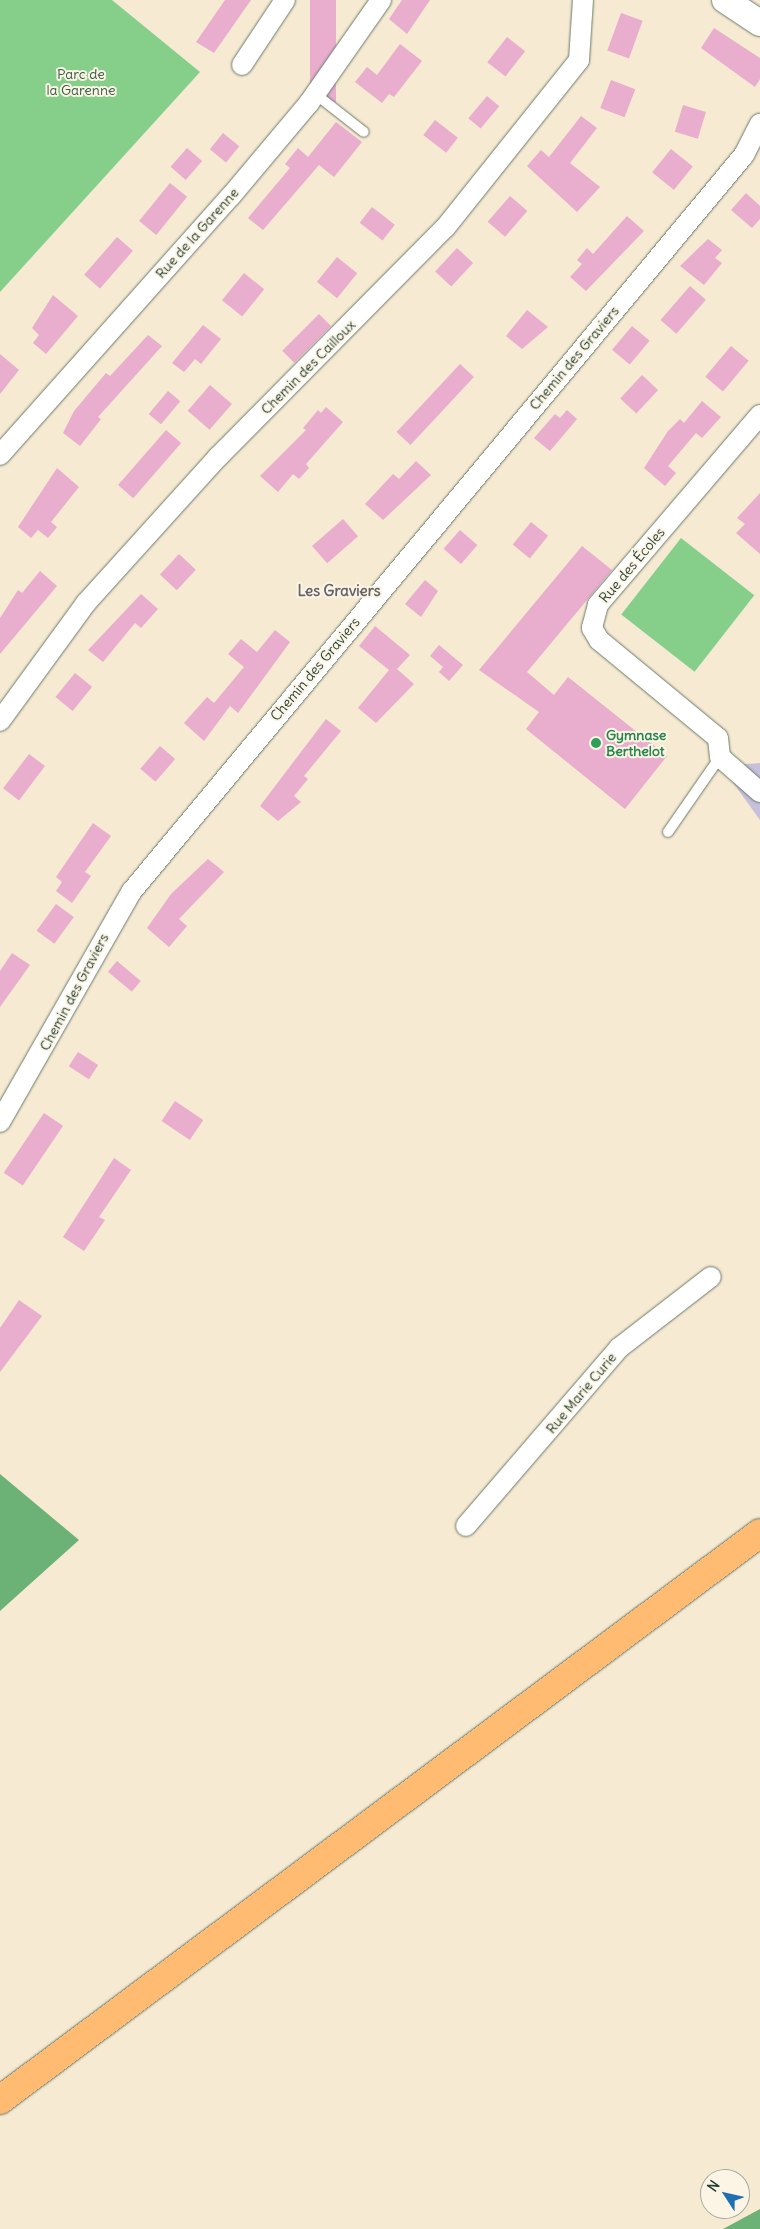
<!DOCTYPE html>
<html>
<head>
<meta charset="utf-8">
<style>
  body { margin:0 }
  #map { position:relative; width:760px; height:2229px; overflow:hidden; background:#f6ead2; font-family:Delius,sans-serif }
  div>[style] { position:absolute }
  [style*='--x'] { left:calc(var(--x)*1px); top:calc(var(--y)*1px); width:calc(var(--w)*1px); rotate:calc(var(--a)*1deg) }
  .industrial>* { inset:0; background:#c6c0da }
  .green>* { inset:0; background:#85cf8b; transform-origin:0 0 }
  .forest>* { inset:0; background:#6cb277 }
  .building>* { inset:0; background:#e9adce; transform-origin:0 0 }
  .roads { filter:drop-shadow(0 0 1px #6a7a6b) drop-shadow(0 0 1px #6a7a6b) }
  .service>* { height:10px; margin:-5px; padding:0 5px; transform-origin:5px; border-radius:5px; background:#fff }
  .minor>* { height:20px; margin:-10px; padding:0 10px; transform-origin:10px; border-radius:10px; background:#fff }
  .tertiary>* { height:26px; margin:-13px; padding:0 13px; transform-origin:13px; border-radius:13px; background:#fff }
  .primary>* { height:28px; margin:-14px; padding:0 14px; transform-origin:14px; border-radius:14px; background:#febb71 }
  .dots>* { width:14px; height:14px; translate:-50% -50%; box-sizing:border-box; border:2px solid #fcf5e5; border-radius:50% }
  span { translate:-50% -50%; white-space:nowrap; text-align:center; line-height:1.15; -webkit-text-stroke:4px #fcf5e5; paint-order:stroke }
  .park-label { font-size:14px; color:#335a45 }
  .street-label { font-size:14px; color:#1f3d34 }
  .leisure-label { font-size:14px; color:#27864d; font-weight:700 }
  .left { translate:0 -50%; text-align:left }
  .neighbourhood-label { font-size:15px; color:#66646a; font-weight:700 }
  .north { position:absolute; left:700px; top:2169px; width:50px; height:50px; box-sizing:border-box; background:#fcf5e5; border:1px solid #a4ab9e; border-radius:50%; rotate:305deg; font-size:14px; font-weight:700; line-height:20px; text-align:center; color:#1f3d34 }
  .north::after { content:''; display:block; margin:auto; width:18px; height:22px; background:#1f6fb2; clip-path:polygon(50% 0,100% 100%,50% 72%,0 100%) }
</style>
</head>
<body>
<div id="map">
  <div class="industrial">
    <div style="clip-path:polygon(760px 763px,760px 820px,721px 766px)"></div>
  </div>
  <div class="green">
    <div style="clip-path:polygon(0 0,112px 0,200px 72px,0 292px)"></div>
    <div style="left:681px;top:538px;width:93px;height:97px;rotate:38deg"></div>
  </div>
  <div class="forest">
    <div style="clip-path:polygon(0 1474px,79px 1540px,0 1611px)"></div>
    <div style="clip-path:polygon(760px 2209px,760px 2229px,723px 2229px)"></div>
  </div>
  <div class="building">
    <div style="clip-path:polygon(225px 0,251px 0,214px 53px,196px 42px)"></div>
    <div style="left:310px;top:0;width:26px;height:102px"></div>
    <div style="clip-path:polygon(402px 0,430px 0,407px 34px,389px 19px)"></div>
    <div style="left:621px;top:13px;width:23px;height:40px;rotate:20deg"></div>
    <div style="clip-path:polygon(714px 28px,760px 58px,760px 79px,755px 87px,701px 48px)"></div>
    <div style="left:507px;top:37px;width:23px;height:32px;rotate:38deg"></div>
    <div style="clip-path:polygon(400px 44px,422px 61px,394px 97px,389px 94px,382px 103px,355px 82px,367px 67px,377px 75px)"></div>
    <div style="left:611px;top:80px;width:26px;height:30px;rotate:21deg"></div>
    <div style="left:487px;top:96px;width:16px;height:29px;rotate:40deg"></div>
    <div style="left:683px;top:105px;width:24px;height:28px;rotate:17deg"></div>
    <div style="clip-path:polygon(581px 116px,597px 128px,570px 163px,600px 187px,577px 212px,527px 166px,541px 150px,549px 157px)"></div>
    <div style="left:435px;top:120px;width:29px;height:19px;rotate:38deg"></div>
    <div style="clip-path:polygon(336px 122px,362px 142px,334px 177px,319px 165px,263px 230px,248px 218px,290px 168px,285px 164px,298px 148px,308px 157px)"></div>
    <div style="left:223px;top:133px;width:21px;height:21px;rotate:39deg"></div>
    <div style="left:187px;top:148px;width:20px;height:25px;rotate:41deg"></div>
    <div style="left:671px;top:149px;width:28px;height:30px;rotate:39deg"></div>
    <div style="left:170px;top:183px;width:22px;height:49px;rotate:39deg"></div>
    <div style="clip-path:polygon(746px 193px,760px 206px,760px 219px,752px 228px,731px 210px)"></div>
    <div style="left:510px;top:196px;width:23px;height:34px;rotate:41deg"></div>
    <div style="left:372px;top:207px;width:29px;height:20px;rotate:38deg"></div>
    <div style="clip-path:polygon(627px 216px,644px 231px,586px 291px,570px 277px,582px 264px,577px 260px,587px 248px,593px 254px)"></div>
    <div style="left:117px;top:237px;width:21px;height:50px;rotate:41deg"></div>
    <div style="clip-path:polygon(708px 239px,722px 250px,715px 258px,722px 263px,704px 285px,680px 266px)"></div>
    <div style="left:457px;top:248px;width:22px;height:32px;rotate:43deg"></div>
    <div style="left:337px;top:257px;width:26px;height:32px;rotate:39deg"></div>
    <div style="left:244px;top:273px;width:26px;height:35px;rotate:39deg"></div>
    <div style="left:690px;top:286px;width:21px;height:45px;rotate:41deg"></div>
    <div style="clip-path:polygon(53px 295px,78px 316px,46px 354px,33px 343px,39px 335px,32px 328px)"></div>
    <div style="clip-path:polygon(527px 310px,548px 327px,522px 349px,506px 336px)"></div>
    <div style="left:319px;top:314px;width:17px;height:52px;rotate:45deg"></div>
    <div style="clip-path:polygon(203px 325px,221px 339px,201px 364px,195px 359px,184px 372px,172px 363px)"></div>
    <div style="left:632px;top:326px;width:23px;height:31px;rotate:40deg"></div>
    <div style="clip-path:polygon(148px 335px,162px 346px,98px 417px,101px 419px,80px 446px,63px 433px,74px 411px,106px 373px,110px 376px)"></div>
    <div style="left:731px;top:346px;width:23px;height:40px;rotate:40deg"></div>
    <div style="clip-path:polygon(0 354px,19px 370px,0 394px)"></div>
    <div style="left:460px;top:364px;width:19px;height:93px;rotate:43deg"></div>
    <div style="left:642px;top:375px;width:22px;height:32px;rotate:43deg"></div>
    <div style="left:210px;top:385px;width:29px;height:34px;rotate:41deg"></div>
    <div style="left:168px;top:391px;width:16px;height:30px;rotate:40deg"></div>
    <div style="clip-path:polygon(702px 401px,721px 417px,702px 438px,696px 433px,668px 466px,676px 473px,665px 486px,644px 468px,668px 431px,680px 419px,684px 423px)"></div>
    <div style="clip-path:polygon(326px 407px,343px 422px,306px 464px,309px 468px,299px 479px,293px 474px,278px 492px,260px 476px,306px 430px,303px 428px,318px 410px,321px 413px)"></div>
    <div style="clip-path:polygon(567px 410px,577px 419px,550px 451px,534px 438px,555px 414px,560px 418px)"></div>
    <div style="left:166px;top:430px;width:20px;height:73px;rotate:41deg"></div>
    <div style="clip-path:polygon(416px 461px,431px 475px,383px 520px,365px 504px,393px 474px,399px 479px)"></div>
    <div style="clip-path:polygon(57px 468px,79px 487px,51px 522px,57px 527px,48px 538px,38px 530px,31px 538px,18px 527px)"></div>
    <div style="clip-path:polygon(760px 493px,760px 554px,736px 533px,745px 524px,737px 518px)"></div>
    <div style="left:343px;top:519px;width:23px;height:41px;rotate:49deg"></div>
    <div style="left:531px;top:522px;width:22px;height:29px;rotate:39deg"></div>
    <div style="left:460px;top:530px;width:23px;height:25px;rotate:41deg"></div>
    <div style="clip-path:polygon(582px 546px,612px 570px,527px 672px,554px 695px,568px 677px,667px 756px,625px 809px,526px 729px,539px 712px,479px 670px)"></div>
    <div style="left:179px;top:554px;width:23px;height:28px;rotate:43deg"></div>
    <div style="clip-path:polygon(40px 571px,57px 586px,0 654px,0 618px,18px 590px,22px 593px)"></div>
    <div style="clip-path:polygon(425px 580px,438px 591px,421px 617px,405px 604px)"></div>
    <div style="clip-path:polygon(141px 594px,158px 609px,141px 628px,135px 623px,103px 662px,88px 650px)"></div>
    <div style="clip-path:polygon(375px 626px,410px 655px,397px 669px,414px 684px,376px 723px,358px 708px,389px 670px,359px 646px)"></div>
    <div style="clip-path:polygon(275px 630px,290px 642px,238px 713px,230px 706px,204px 741px,184px 723px,207px 697px,214px 703px,244px 667px,228px 654px,241px 639px,257px 652px)"></div>
    <div style="clip-path:polygon(439px 645px,463px 665px,449px 681px,439px 672px,443px 667px,430px 656px)"></div>
    <div style="left:75px;top:673px;width:22px;height:31px;rotate:39deg"></div>
    <div style="clip-path:polygon(326px 719px,341px 731px,304px 776px,308px 779px,294px 796px,301px 802px,278px 821px,260px 806px)"></div>
    <div style="left:160px;top:746px;width:20px;height:30px;rotate:41deg"></div>
    <div style="left:29px;top:754px;width:20px;height:43px;rotate:37deg"></div>
    <div style="clip-path:polygon(93px 823px,111px 836px,85px 872px,91px 876px,72px 903px,56px 891px,62px 882px,56px 877px)"></div>
    <div style="clip-path:polygon(208px 859px,224px 872px,179px 919px,187px 926px,169px 947px,147px 928px,171px 894px)"></div>
    <div style="left:56px;top:904px;width:22px;height:33px;rotate:36deg"></div>
    <div style="clip-path:polygon(12px 953px,30px 965px,0 1007px,0 971px)"></div>
    <div style="left:117px;top:961px;width:31px;height:14px;rotate:40deg"></div>
    <div style="left:78px;top:1052px;width:24px;height:17px;rotate:33deg"></div>
    <div style="left:175px;top:1101px;width:34px;height:24px;rotate:34deg"></div>
    <div style="left:44px;top:1113px;width:23px;height:72px;rotate:34deg"></div>
    <div style="clip-path:polygon(114px 1158px,131px 1170px,99px 1217px,105px 1220px,84px 1251px,63px 1237px)"></div>
    <div style="clip-path:polygon(19px 1300px,42px 1316px,0 1372px,0 1328px)"></div>
  </div>
  <div class="roads">
    <div class="service">
      <div style="--x:314;--y:93;--w:63;--a:38"></div>
      <div style="--x:668;--y:832;--w:91;--a:-55.3"></div>
    </div>
    <div class="minor">
      <div style="--x:242;--y:65;--w:78;--a:-56.5"></div>
      <div style="--x:760;--y:415;--w:250;--a:130.5"></div>
      <div style="--x:598;--y:605;--w:24;--a:105"></div>
      <div style="--x:592;--y:628;--w:14;--a:60"></div>
      <div style="--x:599;--y:640;--w:154;--a:39.5"></div>
      <div style="--x:718;--y:738;--w:19;--a:84"></div>
      <div style="--x:720;--y:757;--w:53;--a:41.2"></div>
      <div style="--x:0;--y:455;--w:347;--a:-48.3"></div>
      <div style="--x:231;--y:196;--w:121;--a:-50"></div>
      <div style="--x:309;--y:103;--w:126;--a:-55"></div>
      <div style="--x:0;--y:721;--w:146;--a:-53.9"></div>
      <div style="--x:86;--y:603;--w:197;--a:-47.9"></div>
      <div style="--x:218;--y:457;--w:322;--a:-45.3"></div>
      <div style="--x:445;--y:228;--w:215;--a:-51.4"></div>
      <div style="--x:579;--y:60;--w:60;--a:-86.2"></div>
      <div style="--x:0;--y:1122;--w:266;--a:-60.3"></div>
      <div style="--x:132;--y:891;--w:957;--a:-50.26"></div>
      <div style="--x:744;--y:155;--w:35;--a:-63"></div>
      <div style="--x:466;--y:1526;--w:235;--a:-49.3"></div>
      <div style="--x:619;--y:1348;--w:116;--a:-37.7"></div>
    </div>
    <div class="tertiary">
      <div style="--x:725;--y:0;--w:42;--a:33.3"></div>
    </div>
    <div class="primary">
      <div style="--x:0;--y:2100;--w:948;--a:-36.72"></div>
    </div>
  </div>
  <div class="dots">
    <div style="left:596px;top:743px;background:#2e9e5b"></div>
  </div>
  <div class="park-label">
    <span style="left:81px;top:82px">Parc de<br>la Garenne</span>
  </div>
  <div class="street-label">
    <span style="left:197px;top:233px;rotate:-48deg">Rue de la Garenne</span>
    <span style="left:574px;top:358px;rotate:-50deg">Chemin des Graviers</span>
    <span style="left:308px;top:367px;rotate:-45deg">Chemin des Cailloux</span>
    <span style="left:632px;top:565px;rotate:-50deg">Rue des Écoles</span>
    <span style="left:315px;top:669px;rotate:-50deg">Chemin des Graviers</span>
    <span style="left:74px;top:992px;rotate:-62deg">Chemin des Graviers</span>
    <span style="left:581px;top:1393px;rotate:-50deg">Rue Marie Curie</span>
  </div>
  <div class="leisure-label">
    <span class="left" style="left:606px;top:743px">Gymnase<br>Berthelot</span>
  </div>
  <div class="neighbourhood-label">
    <span style="left:339px;top:591px">Les Graviers</span>
  </div>
  <div class="north">N</div>
</div>
</body>
</html>
